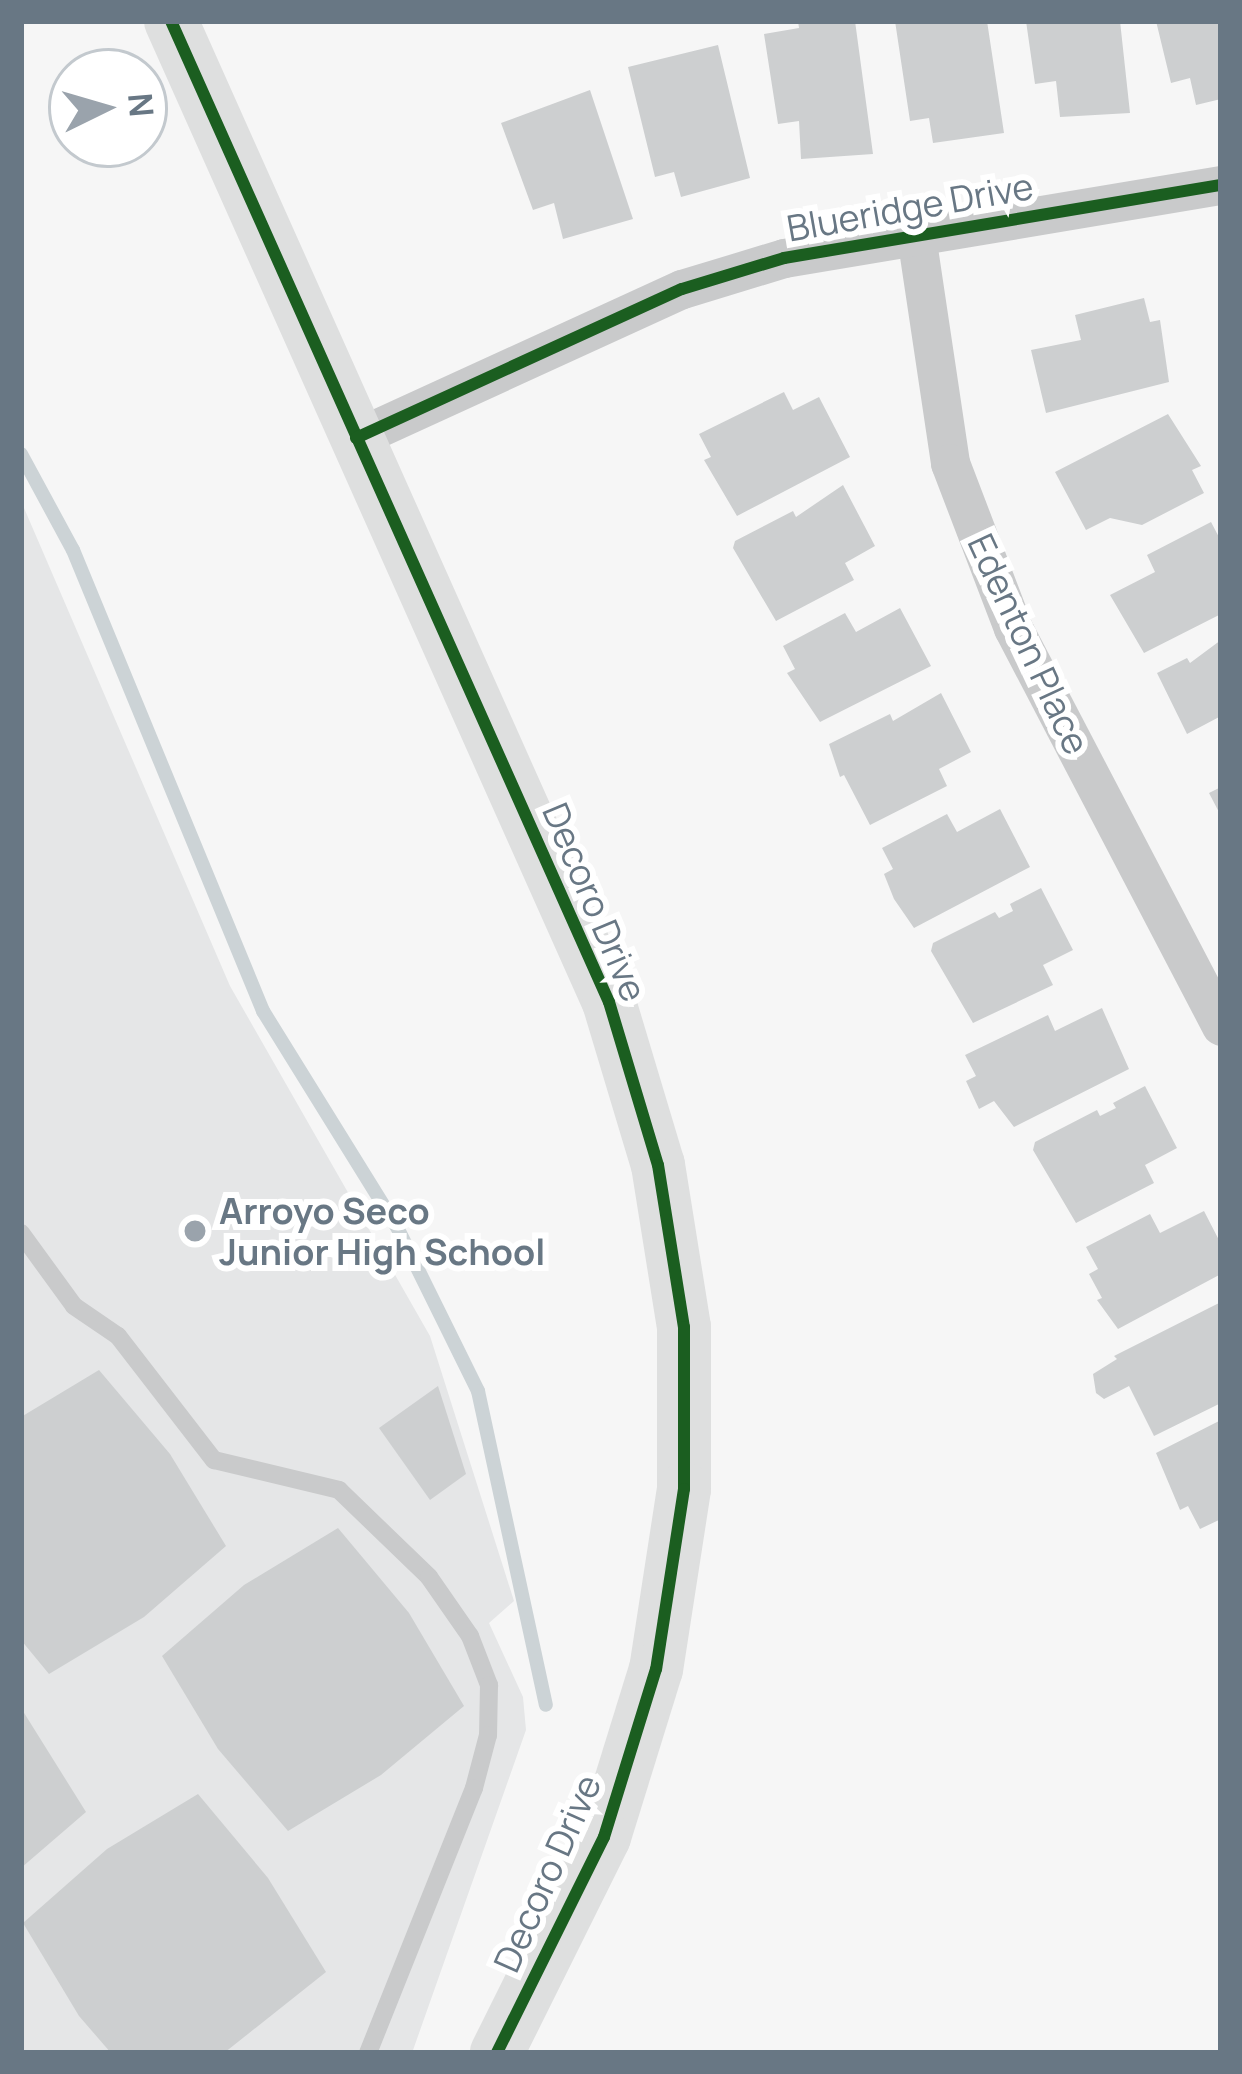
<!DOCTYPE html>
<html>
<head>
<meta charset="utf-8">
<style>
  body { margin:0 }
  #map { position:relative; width:1242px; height:2074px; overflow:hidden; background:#f6f6f6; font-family:Manrope,sans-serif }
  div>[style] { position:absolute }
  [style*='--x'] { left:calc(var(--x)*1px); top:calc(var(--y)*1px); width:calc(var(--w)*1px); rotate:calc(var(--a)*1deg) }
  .built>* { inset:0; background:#e5e6e7 }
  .stream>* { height:14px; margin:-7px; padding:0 7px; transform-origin:7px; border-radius:7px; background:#ccd3d6 }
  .building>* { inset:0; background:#cdcfd0 }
  .lane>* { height:18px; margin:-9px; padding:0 9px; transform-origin:9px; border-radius:9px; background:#c9cacb }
  .street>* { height:39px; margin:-19.5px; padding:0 19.5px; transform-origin:19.5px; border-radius:19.5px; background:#c9cacb }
  .secondary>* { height:54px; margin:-27px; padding:0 27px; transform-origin:27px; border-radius:27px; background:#dedfdf }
  .cycleway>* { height:12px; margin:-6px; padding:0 6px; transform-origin:6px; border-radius:6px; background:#1b5e20 }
  .dots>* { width:33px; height:33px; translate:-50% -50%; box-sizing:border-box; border:6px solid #fff; border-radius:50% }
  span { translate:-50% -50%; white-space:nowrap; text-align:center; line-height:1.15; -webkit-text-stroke:12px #fff; paint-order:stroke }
  .street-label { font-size:36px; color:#687784 }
  .poi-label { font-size:36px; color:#687784; font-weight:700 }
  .left { translate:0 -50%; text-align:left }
  .frame { position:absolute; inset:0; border:24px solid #687784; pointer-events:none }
  .north { position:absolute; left:48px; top:48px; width:120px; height:120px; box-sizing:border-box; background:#fff; border:3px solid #c3c9ce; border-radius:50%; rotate:85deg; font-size:33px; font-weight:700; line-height:48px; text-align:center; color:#687784 }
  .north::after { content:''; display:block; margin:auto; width:42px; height:54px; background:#9aa3ac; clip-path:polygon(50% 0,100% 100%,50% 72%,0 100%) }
</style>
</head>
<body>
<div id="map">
  <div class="built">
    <div style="clip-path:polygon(21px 501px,230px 986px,430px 1336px,514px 1601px,489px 1623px,523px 1697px,526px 1730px,412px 2053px,21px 2053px)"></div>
  </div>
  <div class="stream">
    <div style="--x:21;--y:454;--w:109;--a:61.6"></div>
    <div style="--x:73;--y:550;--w:499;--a:67.6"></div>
    <div style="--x:263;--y:1011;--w:254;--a:58.2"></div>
    <div style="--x:397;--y:1227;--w:183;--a:63.7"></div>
    <div style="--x:478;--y:1391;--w:321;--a:77.8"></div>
  </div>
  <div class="building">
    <div style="clip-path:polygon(798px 21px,855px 21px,873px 154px,801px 159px,799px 121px,778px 124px,764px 34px,799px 28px)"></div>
    <div style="clip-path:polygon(895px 21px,987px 21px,1004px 133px,933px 143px,929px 118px,910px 121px)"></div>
    <div style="clip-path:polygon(1026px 21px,1120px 21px,1130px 113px,1060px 117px,1056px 81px,1035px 84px)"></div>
    <div style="clip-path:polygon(1156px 21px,1221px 21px,1221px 99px,1196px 105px,1190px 78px,1171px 83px)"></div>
    <div style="clip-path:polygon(718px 45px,750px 178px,681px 197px,674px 172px,655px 177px,628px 67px)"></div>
    <div style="clip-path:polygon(590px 90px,633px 219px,563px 239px,554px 203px,533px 210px,501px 123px)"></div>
    <div style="clip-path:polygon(1144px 298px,1150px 322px,1160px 320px,1169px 382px,1046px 413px,1031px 350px,1081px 340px,1075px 315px)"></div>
    <div style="clip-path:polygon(784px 392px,793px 410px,819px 397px,850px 457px,737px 516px,704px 460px,711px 457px,699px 434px)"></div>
    <div style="clip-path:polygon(1168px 414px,1201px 466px,1192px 470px,1204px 493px,1142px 525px,1110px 518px,1086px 530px,1055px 472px)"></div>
    <div style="clip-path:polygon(843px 485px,875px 546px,845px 563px,854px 580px,776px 621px,733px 548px,735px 541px,793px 511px,796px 517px)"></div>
    <div style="clip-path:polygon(1211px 522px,1221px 541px,1221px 614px,1144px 653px,1110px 595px,1155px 572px,1147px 555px)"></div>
    <div style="clip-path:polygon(900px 608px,931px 666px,820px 722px,787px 673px,795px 669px,783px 646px,845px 613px,856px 632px)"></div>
    <div style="clip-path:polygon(1221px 640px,1221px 716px,1187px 734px,1157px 673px,1187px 658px,1190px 663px)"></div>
    <div style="clip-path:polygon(941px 693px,971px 752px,939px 769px,947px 786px,870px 825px,844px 775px,840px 777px,829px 744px,890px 714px,893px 721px)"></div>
    <div style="clip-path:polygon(1221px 787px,1221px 816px,1209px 793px)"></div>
    <div style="clip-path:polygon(1000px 809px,1030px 867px,914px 928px,894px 899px,884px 874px,893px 869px,882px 848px,947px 814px,957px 832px)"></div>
    <div style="clip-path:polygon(1041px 888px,1073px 950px,1043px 965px,1053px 985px,973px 1023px,931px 951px,933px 943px,995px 912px,999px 918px,1013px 911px,1010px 904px)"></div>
    <div style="clip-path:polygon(1102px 1008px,1129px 1069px,1014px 1127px,994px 1101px,979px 1109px,966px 1081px,976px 1076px,965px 1055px,1048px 1015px,1055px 1031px)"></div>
    <div style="clip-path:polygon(1145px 1086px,1177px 1148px,1145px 1165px,1154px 1183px,1076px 1223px,1033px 1150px,1035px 1142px,1097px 1110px,1100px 1116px,1116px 1108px,1113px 1103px)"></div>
    <div style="clip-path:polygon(1204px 1211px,1221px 1244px,1221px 1274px,1118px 1329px,1097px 1300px,1102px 1298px,1089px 1274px,1098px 1269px,1086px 1247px,1150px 1214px,1160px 1233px)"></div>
    <div style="clip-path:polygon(1221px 1302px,1221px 1403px,1154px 1436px,1129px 1386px,1104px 1399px,1096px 1393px,1093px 1374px,1117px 1359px,1114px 1356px)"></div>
    <div style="clip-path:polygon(99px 1370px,170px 1454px,226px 1546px,144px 1617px,49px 1674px,21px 1640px,21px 1417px)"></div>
    <div style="clip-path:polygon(438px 1386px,466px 1474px,430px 1500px,379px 1428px)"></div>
    <div style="clip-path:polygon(1221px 1420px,1221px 1519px,1200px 1529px,1188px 1506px,1180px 1510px,1156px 1453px)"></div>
    <div style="clip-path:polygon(338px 1528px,409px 1613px,464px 1706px,381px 1775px,288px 1831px,218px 1749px,162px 1656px,244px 1585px)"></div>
    <div style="clip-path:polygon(21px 1708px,86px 1812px,21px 1868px)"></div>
    <div style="clip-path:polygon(198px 1794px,268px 1878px,326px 1972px,224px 2053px,111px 2053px,79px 2016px,23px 1923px,107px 1849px)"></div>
  </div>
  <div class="lane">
    <div style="--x:21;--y:1233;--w:90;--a:54"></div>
    <div style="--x:74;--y:1306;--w:53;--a:34.3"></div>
    <div style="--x:118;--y:1336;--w:157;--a:52.3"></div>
    <div style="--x:214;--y:1460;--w:129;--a:13.5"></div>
    <div style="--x:339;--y:1490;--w:125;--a:44"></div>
    <div style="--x:429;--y:1577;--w:72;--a:55.2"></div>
    <div style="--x:470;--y:1636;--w:53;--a:68.8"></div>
    <div style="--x:489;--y:1685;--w:50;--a:91.1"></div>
    <div style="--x:488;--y:1735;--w:55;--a:104.8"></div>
    <div style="--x:474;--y:1788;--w:285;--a:111.8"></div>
  </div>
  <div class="street">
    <div style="--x:916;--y:235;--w:231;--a:81.5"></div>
    <div style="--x:950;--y:463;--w:177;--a:69.1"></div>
    <div style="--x:1013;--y:628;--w:449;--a:62.4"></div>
    <div style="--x:356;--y:438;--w:358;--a:-24.6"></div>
    <div style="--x:682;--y:289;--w:107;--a:-16.9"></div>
    <div style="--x:784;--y:258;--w:443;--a:-9.5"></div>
  </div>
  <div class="secondary">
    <div style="--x:171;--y:21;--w:1074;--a:65.94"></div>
    <div style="--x:609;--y:1002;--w:170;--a:73.3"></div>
    <div style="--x:658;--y:1165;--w:164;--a:80.9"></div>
    <div style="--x:684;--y:1327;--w:162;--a:90"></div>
    <div style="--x:684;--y:1489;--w:182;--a:98.8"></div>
    <div style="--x:656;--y:1669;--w:176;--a:107.2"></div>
    <div style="--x:604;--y:1837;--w:241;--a:116.4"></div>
  </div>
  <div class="cycleway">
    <div style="--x:171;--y:21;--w:1074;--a:65.94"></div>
    <div style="--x:609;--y:1002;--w:170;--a:73.3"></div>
    <div style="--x:658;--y:1165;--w:164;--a:80.9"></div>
    <div style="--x:684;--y:1327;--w:162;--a:90"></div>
    <div style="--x:684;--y:1489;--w:182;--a:98.8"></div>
    <div style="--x:656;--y:1669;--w:176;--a:107.2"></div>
    <div style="--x:604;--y:1837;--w:241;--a:116.4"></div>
    <div style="--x:356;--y:438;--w:358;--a:-24.6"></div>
    <div style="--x:682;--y:289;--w:107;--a:-16.9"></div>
    <div style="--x:784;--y:258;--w:443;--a:-9.5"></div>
  </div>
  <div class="dots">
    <div style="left:195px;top:1231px;background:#9aa3ac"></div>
  </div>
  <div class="street-label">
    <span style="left:910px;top:207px;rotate:-10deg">Blueridge Drive</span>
    <span style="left:1029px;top:644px;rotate:65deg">Edenton Place</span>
    <span style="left:595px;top:902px;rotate:67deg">Decoro Drive</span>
    <span style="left:547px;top:1873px;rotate:-66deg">Decoro Drive</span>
  </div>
  <div class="poi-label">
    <span class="left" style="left:219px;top:1231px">Arroyo Seco<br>Junior High School</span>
  </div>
  <div class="frame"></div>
  <div class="north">N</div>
</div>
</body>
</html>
